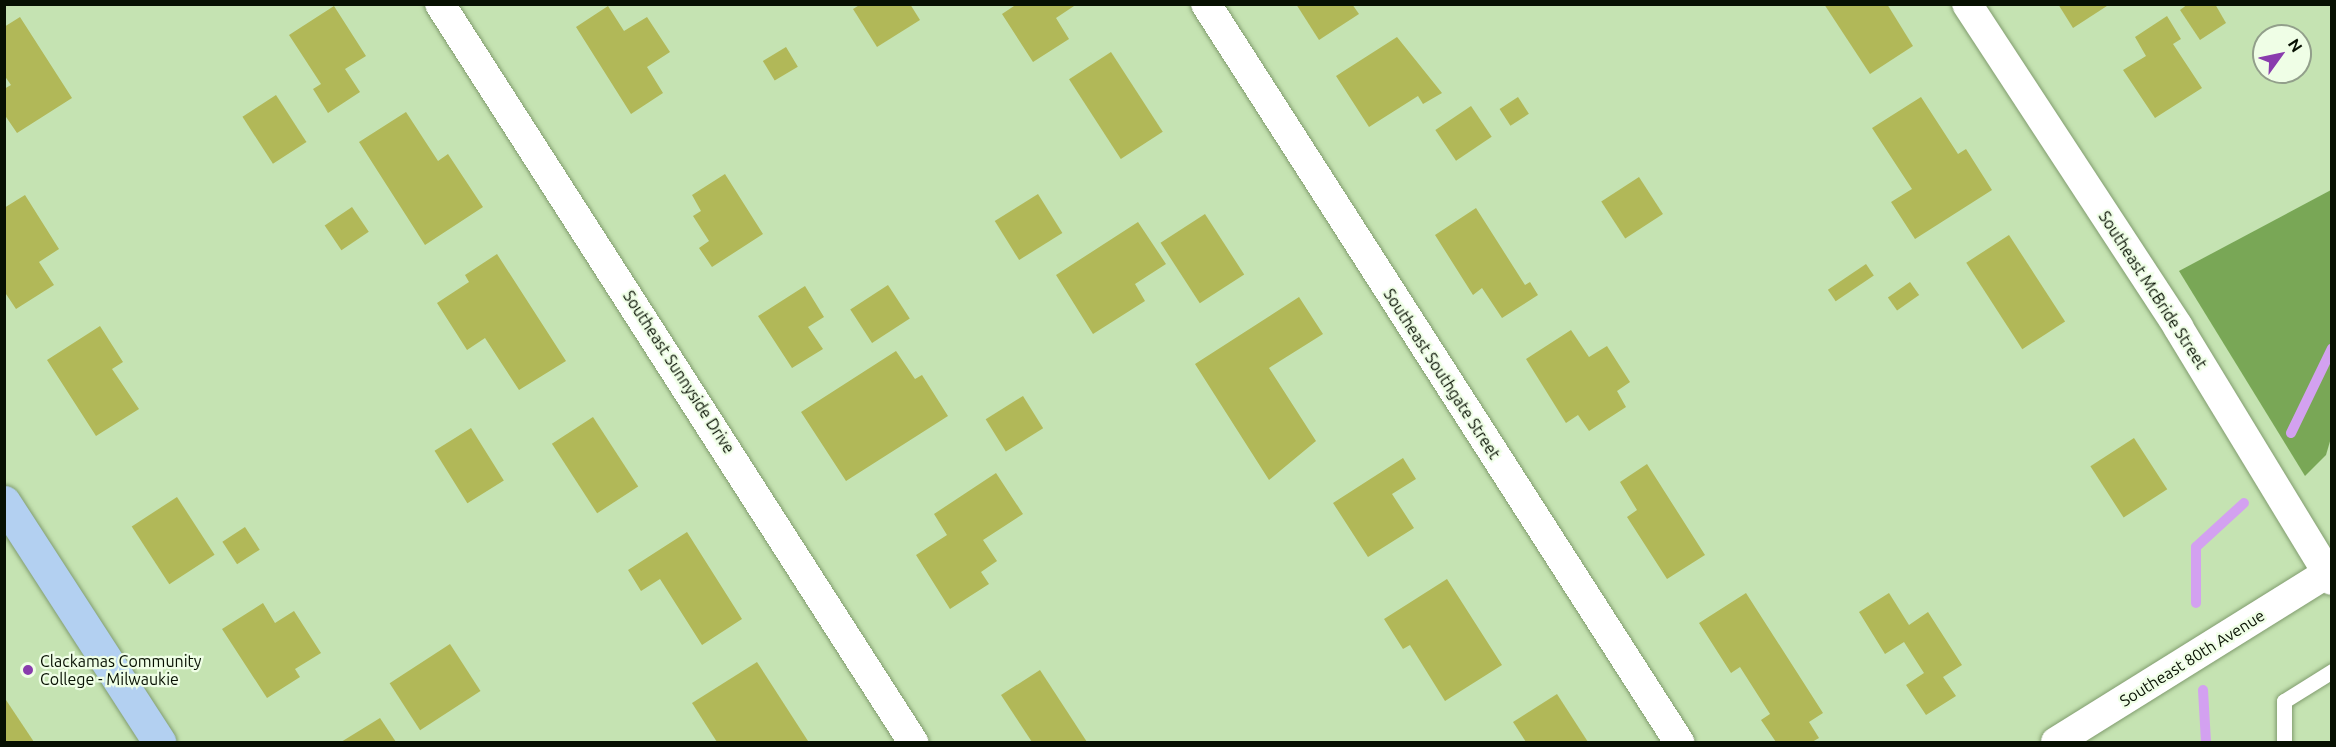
<!DOCTYPE html>
<html>
<head>
<meta charset="utf-8">
<style>
  body { margin:0 }
  #map { position:relative; width:2336px; height:747px; overflow:hidden; background:#c5e3b2; font-family:Ubuntu,sans-serif }
  div>[style] { position:absolute }
  [style*='--x'] { left:calc(var(--x)*1px); top:calc(var(--y)*1px); width:calc(var(--w)*1px); rotate:calc(var(--a)*1deg) }
  .forest>* { inset:0; background:#79a756 }
  .stream>* { height:10px; margin:-5px; padding:0 5px; transform-origin:5px; border-radius:5px; background:#d3a1f0 }
  .building>* { inset:0; background:#b1b858; transform-origin:0 0 }
  .roads { filter:drop-shadow(0 0 2px #819c6e) drop-shadow(0 0 2px #819c6e) }
  .service>* { height:15px; margin:-7.5px; padding:0 7.5px; transform-origin:7.5px; border-radius:7.5px; background:#fff }
  .minor>* { height:30px; margin:-15px; padding:0 15px; transform-origin:15px; border-radius:15px; background:#fff }
  .primary>* { height:33px; margin:-16.5px; padding:0 16.5px; transform-origin:16.5px; border-radius:16.5px; background:#b3d0f1 }
  .dots>* { width:16px; height:16px; translate:-50% -50%; box-sizing:border-box; border:3px solid #effee6; border-radius:50% }
  span { translate:-50% -50%; white-space:nowrap; text-align:center; line-height:1.15; -webkit-text-stroke:4.5px #effee6; paint-order:stroke }
  .street-label { font-size:16px; color:#071002 }
  .poi-label { font-size:16px; color:#071002 }
  .left { translate:0 -50%; text-align:left }
  .frame { position:absolute; inset:0; border:6px solid #071002; pointer-events:none }
  .north { position:absolute; left:2252px; top:24px; width:60px; height:60px; box-sizing:border-box; background:#effee6; border:2px solid #929f8b; border-radius:50%; rotate:57deg; font-size:16px; font-weight:700; line-height:24px; text-align:center; color:#071002 }
  .north::after { content:''; display:block; margin:auto; width:21px; height:27px; background:#893cad; clip-path:polygon(50% 0,100% 100%,50% 72%,0 100%) }
</style>
</head>
<body>
<div id="map">
  <div class="forest">
    <div style="clip-path:polygon(2331px 190px,2331px 438px,2326px 455px,2305px 476px,2179px 271px)"></div>
  </div>
  <div class="stream">
    <div style="--x:2291;--y:433;--w:94;--a:-64.2"></div>
    <div style="--x:2196;--y:603;--w:56;--a:-90"></div>
    <div style="--x:2196;--y:547;--w:65;--a:-42.5"></div>
    <div style="--x:2203;--y:690;--w:52;--a:86.7"></div>
  </div>
  <div class="building">
    <div style="clip-path:polygon(861px 4px,910px 4px,920px 20px,877px 47px,853px 9px)"></div>
    <div style="clip-path:polygon(1017px 4px,1077px 4px,1056px 18px,1069px 39px,1033px 62px,1002px 14px)"></div>
    <div style="clip-path:polygon(1296px 4px,1352px 4px,1359px 14px,1319px 40px)"></div>
    <div style="clip-path:polygon(1824px 4px,1887px 4px,1913px 46px,1870px 74px)"></div>
    <div style="clip-path:polygon(2058px 4px,2110px 4px,2073px 28px)"></div>
    <div style="clip-path:polygon(2188px 4px,2215px 4px,2226px 23px,2200px 40px,2180px 10px)"></div>
    <div style="clip-path:polygon(334px 6px,366px 56px,345px 69px,360px 92px,328px 113px,313px 89px,321px 84px,289px 35px)"></div>
    <div style="clip-path:polygon(608px 6px,624px 31px,647px 17px,670px 52px,647px 67px,663px 93px,631px 114px,576px 27px)"></div>
    <div style="clip-path:polygon(2167px 16px,2181px 39px,2173px 44px,2202px 88px,2155px 118px,2123px 70px,2146px 56px,2135px 37px)"></div>
    <div style="clip-path:polygon(20px 17px,72px 98px,17px 133px,4px 114px,4px 89px,11px 85px,4px 75px,4px 27px)"></div>
    <div style="clip-path:polygon(1397px 37px,1442px 93px,1423px 104px,1418px 96px,1369px 127px,1336px 76px)"></div>
    <div style="left:786px;top:47px;width:23px;height:27px;rotate:59deg"></div>
    <div style="left:1111px;top:52px;width:95px;height:50px;rotate:57deg"></div>
    <div style="left:276px;top:95px;width:56px;height:40px;rotate:57deg"></div>
    <div style="left:1518px;top:97px;width:20px;height:22px;rotate:57deg"></div>
    <div style="clip-path:polygon(1921px 97px,1958px 154px,1966px 149px,1992px 190px,1915px 239px,1891px 202px,1912px 189px,1872px 128px)"></div>
    <div style="left:1471px;top:106px;width:37px;height:43px;rotate:56deg"></div>
    <div style="clip-path:polygon(406px 112px,438px 161px,448px 154px,483px 207px,425px 245px,359px 142px)"></div>
    <div style="clip-path:polygon(725px 174px,763px 234px,712px 267px,699px 248px,709px 241px,693px 216px,701px 211px,692px 195px)"></div>
    <div style="left:1639px;top:177px;width:44px;height:45px;rotate:57deg"></div>
    <div style="left:1038px;top:194px;width:46px;height:51px;rotate:58deg"></div>
    <div style="clip-path:polygon(25px 195px,59px 249px,39px 262px,54px 285px,16px 309px,4px 291px,4px 208px)"></div>
    <div style="left:352px;top:207px;width:30px;height:33px;rotate:56deg"></div>
    <div style="clip-path:polygon(1476px 208px,1525px 285px,1530px 282px,1538px 295px,1502px 318px,1482px 288px,1473px 295px,1435px 235px)"></div>
    <div style="left:1205px;top:214px;width:72px;height:53px;rotate:57deg"></div>
    <div style="clip-path:polygon(1138px 222px,1166px 264px,1135px 284px,1145px 301px,1093px 334px,1056px 275px)"></div>
    <div style="left:2009px;top:235px;width:103px;height:51px;rotate:57deg"></div>
    <div style="clip-path:polygon(497px 254px,566px 361px,519px 390px,485px 338px,467px 350px,437px 303px,469px 282px,465px 275px)"></div>
    <div style="left:1866px;top:264px;width:14px;height:46px;rotate:56deg"></div>
    <div style="left:1910px;top:282px;width:16px;height:27px;rotate:55deg"></div>
    <div style="left:888px;top:285px;width:40px;height:45px;rotate:57deg"></div>
    <div style="clip-path:polygon(805px 286px,824px 317px,808px 327px,823px 349px,792px 368px,758px 316px)"></div>
    <div style="clip-path:polygon(1299px 297px,1323px 334px,1269px 368px,1316px 441px,1269px 480px,1195px 364px)"></div>
    <div style="clip-path:polygon(100px 326px,123px 362px,112px 369px,139px 409px,96px 436px,47px 360px)"></div>
    <div style="clip-path:polygon(1571px 330px,1589px 357px,1607px 346px,1630px 382px,1617px 391px,1626px 407px,1589px 431px,1578px 415px,1566px 423px,1526px 359px)"></div>
    <div style="clip-path:polygon(896px 351px,915px 379px,922px 375px,948px 416px,846px 481px,801px 412px)"></div>
    <div style="left:1023px;top:396px;width:38px;height:44px;rotate:58deg"></div>
    <div style="left:593px;top:417px;width:83px;height:49px;rotate:57deg"></div>
    <div style="left:471px;top:428px;width:62px;height:43px;rotate:58deg"></div>
    <div style="left:2134px;top:438px;width:61px;height:52px;rotate:57deg"></div>
    <div style="clip-path:polygon(1403px 458px,1416px 479px,1392px 494px,1414px 528px,1368px 557px,1333px 503px)"></div>
    <div style="clip-path:polygon(1647px 464px,1705px 555px,1667px 579px,1627px 517px,1637px 510px,1620px 482px)"></div>
    <div style="clip-path:polygon(996px 473px,1023px 514px,983px 540px,997px 561px,981px 572px,989px 584px,950px 609px,916px 555px,947px 535px,934px 514px)"></div>
    <div style="left:177px;top:497px;width:69px;height:54px;rotate:57deg"></div>
    <div style="left:245px;top:527px;width:27px;height:27px;rotate:57deg"></div>
    <div style="clip-path:polygon(687px 532px,742px 619px,702px 645px,660px 579px,641px 591px,628px 570px)"></div>
    <div style="clip-path:polygon(1447px 579px,1502px 665px,1445px 701px,1410px 645px,1403px 649px,1384px 619px)"></div>
    <div style="clip-path:polygon(1746px 593px,1823px 713px,1809px 722px,1819px 738px,1812px 742px,1776px 742px,1761px 720px,1770px 714px,1740px 667px,1731px 673px,1699px 623px)"></div>
    <div style="clip-path:polygon(1889px 593px,1909px 625px,1928px 612px,1962px 665px,1943px 677px,1956px 696px,1926px 715px,1906px 685px,1924px 673px,1904px 642px,1885px 654px,1859px 612px)"></div>
    <div style="clip-path:polygon(263px 603px,275px 623px,294px 611px,321px 653px,295px 669px,300px 677px,267px 698px,222px 629px)"></div>
    <div style="left:450px;top:644px;width:56px;height:72px;rotate:57deg"></div>
    <div style="clip-path:polygon(757px 662px,808px 741px,806px 742px,717px 742px,692px 703px)"></div>
    <div style="clip-path:polygon(1040px 670px,1087px 742px,1032px 742px,1001px 695px)"></div>
    <div style="clip-path:polygon(1557px 694px,1588px 742px,1526px 742px,1513px 722px)"></div>
    <div style="clip-path:polygon(4px 697px,34px 742px,4px 742px)"></div>
    <div style="clip-path:polygon(380px 718px,396px 742px,341px 742px)"></div>
  </div>
  <div class="roads">
    <div class="service">
      <div style="--x:2284;--y:742;--w:41;--a:-90"></div>
      <div style="--x:2284;--y:701;--w:57;--a:-32"></div>
    </div>
    <div class="minor">
      <div style="--x:440;--y:4;--w:877;--a:57.34"></div>
      <div style="--x:1206;--y:4;--w:877;--a:57.34"></div>
      <div style="--x:1967;--y:4;--w:386;--a:56.8"></div>
      <div style="--x:2178;--y:327;--w:296;--a:58.7"></div>
      <div style="--x:2056;--y:742;--w:319;--a:-31.9"></div>
    </div>
    <div class="primary">
      <div style="--x:4;--y:502;--w:286;--a:57.1"></div>
    </div>
  </div>
  <div class="dots">
    <div style="left:28px;top:670px;background:#893cad"></div>
  </div>
  <div class="street-label">
    <span style="left:2153px;top:290px;rotate:57deg">Southeast McBride Street</span>
    <span style="left:679px;top:372px;rotate:57deg">Southeast Sunnyside Drive</span>
    <span style="left:1442px;top:374px;rotate:57deg">Southeast Southgate Street</span>
    <span style="left:2192px;top:658px;rotate:-32deg">Southeast 80th Avenue</span>
  </div>
  <div class="poi-label">
    <span class="left" style="left:40px;top:670px">Clackamas Community<br>College - Milwaukie</span>
  </div>
  <div class="frame"></div>
  <div class="north">N</div>
</div>
</body>
</html>
